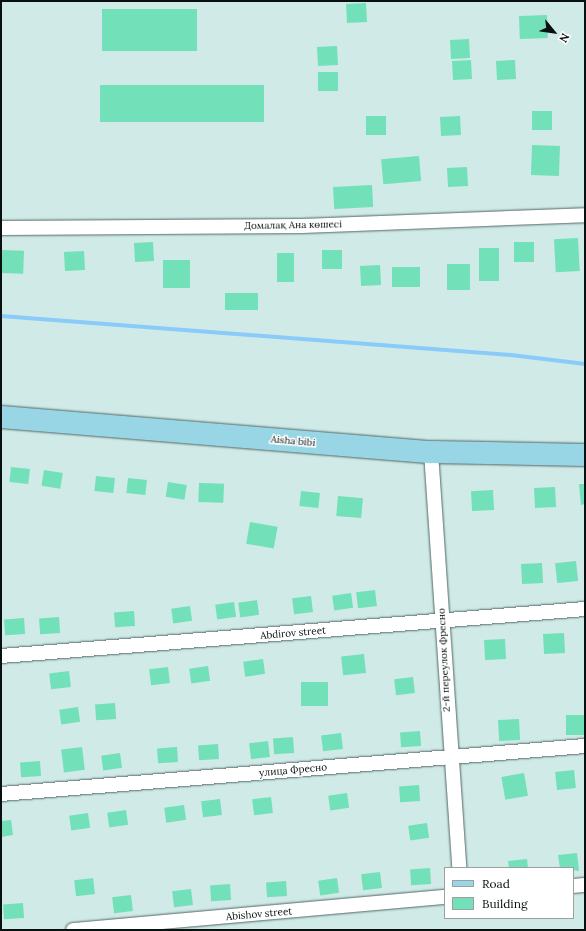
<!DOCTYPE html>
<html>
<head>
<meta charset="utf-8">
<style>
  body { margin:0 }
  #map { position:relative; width:586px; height:931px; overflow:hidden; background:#d0eae8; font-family:Lora,serif }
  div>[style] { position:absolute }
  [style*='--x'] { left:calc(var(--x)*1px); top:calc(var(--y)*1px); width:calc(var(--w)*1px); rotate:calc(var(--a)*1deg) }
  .stream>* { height:4px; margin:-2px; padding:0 2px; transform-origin:2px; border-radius:2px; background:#8acbf9 }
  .building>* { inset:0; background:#72e0b8; transform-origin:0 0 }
  .roads { filter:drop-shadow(0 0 1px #516766) drop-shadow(0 0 1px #516766) }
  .street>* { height:14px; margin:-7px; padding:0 7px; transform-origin:7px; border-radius:7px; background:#fff }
  .primary>* { height:22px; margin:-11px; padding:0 11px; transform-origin:11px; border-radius:11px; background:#98d6e5 }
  span { translate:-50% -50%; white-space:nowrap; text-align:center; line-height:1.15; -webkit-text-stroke:3px #fff; paint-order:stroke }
  .street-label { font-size:10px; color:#081110 }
  .frame { position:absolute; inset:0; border:2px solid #081110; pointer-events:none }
  .legend { position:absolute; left:444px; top:867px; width:130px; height:52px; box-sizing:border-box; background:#fff; border:1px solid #9ca09f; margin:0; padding:5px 7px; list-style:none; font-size:12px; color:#081110 }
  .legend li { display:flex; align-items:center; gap:8px; height:20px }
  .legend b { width:20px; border:1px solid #9ca09f }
  .north { position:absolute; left:534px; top:12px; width:40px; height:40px; -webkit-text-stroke:3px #fff; paint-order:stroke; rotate:119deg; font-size:11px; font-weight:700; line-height:16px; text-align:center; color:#081110 }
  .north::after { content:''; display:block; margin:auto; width:14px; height:18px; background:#081110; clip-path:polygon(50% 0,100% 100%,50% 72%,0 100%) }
</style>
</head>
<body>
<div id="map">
  <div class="stream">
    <div style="--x:1;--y:316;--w:511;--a:4.37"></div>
    <div style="--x:511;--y:355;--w:75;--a:6.9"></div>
  </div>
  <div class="building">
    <div style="left:366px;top:3px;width:19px;height:20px;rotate:87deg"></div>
    <div style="left:102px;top:9px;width:95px;height:42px"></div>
    <div style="left:547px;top:15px;width:23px;height:28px;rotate:88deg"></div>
    <div style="left:469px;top:39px;width:19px;height:19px;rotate:87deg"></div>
    <div style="left:337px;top:46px;width:19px;height:20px;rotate:87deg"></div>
    <div style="left:471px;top:60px;width:19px;height:19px;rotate:87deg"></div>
    <div style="left:515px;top:60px;width:19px;height:19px;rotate:87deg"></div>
    <div style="left:338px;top:72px;width:19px;height:20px;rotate:90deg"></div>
    <div style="left:100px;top:85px;width:164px;height:37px"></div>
    <div style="left:552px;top:111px;width:19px;height:20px;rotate:90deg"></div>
    <div style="left:386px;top:116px;width:19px;height:20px;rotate:90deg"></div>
    <div style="left:460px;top:116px;width:19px;height:20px;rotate:87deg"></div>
    <div style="left:532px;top:145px;width:28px;height:30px;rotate:2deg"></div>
    <div style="left:419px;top:156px;width:25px;height:38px;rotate:85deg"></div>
    <div style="left:467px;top:167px;width:19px;height:20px;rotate:87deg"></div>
    <div style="left:372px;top:185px;width:22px;height:39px;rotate:87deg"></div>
    <div style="left:578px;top:238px;width:33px;height:24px;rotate:87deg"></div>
    <div style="left:153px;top:242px;width:19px;height:19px;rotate:87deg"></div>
    <div style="left:534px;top:242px;width:20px;height:20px;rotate:90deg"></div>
    <div style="left:479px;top:248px;width:20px;height:33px"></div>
    <div style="left:1px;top:250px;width:23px;height:23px;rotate:2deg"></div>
    <div style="left:342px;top:250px;width:19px;height:20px;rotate:90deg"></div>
    <div style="left:84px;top:251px;width:19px;height:20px;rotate:87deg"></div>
    <div style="left:277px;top:253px;width:17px;height:29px"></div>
    <div style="left:163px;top:260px;width:27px;height:28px"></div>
    <div style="left:447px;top:264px;width:23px;height:26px"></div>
    <div style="left:380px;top:265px;width:20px;height:20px;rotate:87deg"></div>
    <div style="left:392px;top:267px;width:28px;height:20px"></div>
    <div style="left:258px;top:293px;width:17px;height:33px;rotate:90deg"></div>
    <div style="left:11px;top:467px;width:19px;height:15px;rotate:6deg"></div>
    <div style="left:44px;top:470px;width:19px;height:16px;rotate:9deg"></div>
    <div style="left:96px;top:476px;width:19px;height:15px;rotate:6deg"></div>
    <div style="left:128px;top:478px;width:19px;height:15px;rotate:6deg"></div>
    <div style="left:168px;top:482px;width:19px;height:15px;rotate:9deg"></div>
    <div style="left:199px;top:483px;width:25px;height:19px;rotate:2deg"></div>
    <div style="clip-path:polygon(579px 484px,585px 484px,585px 504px,581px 505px)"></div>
    <div style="left:555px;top:487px;width:20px;height:21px;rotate:87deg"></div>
    <div style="left:493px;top:490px;width:20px;height:22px;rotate:87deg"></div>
    <div style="left:301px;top:491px;width:19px;height:15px;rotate:6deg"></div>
    <div style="left:338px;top:496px;width:25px;height:20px;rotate:5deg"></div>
    <div style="left:250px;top:522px;width:28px;height:22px;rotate:10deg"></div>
    <div style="left:576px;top:561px;width:20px;height:21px;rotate:84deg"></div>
    <div style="left:542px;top:563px;width:20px;height:21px;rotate:87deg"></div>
    <div style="left:375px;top:590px;width:16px;height:19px;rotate:83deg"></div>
    <div style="left:351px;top:593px;width:15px;height:19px;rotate:82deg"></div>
    <div style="left:311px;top:596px;width:16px;height:19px;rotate:83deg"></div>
    <div style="left:257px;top:600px;width:15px;height:19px;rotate:82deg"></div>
    <div style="left:234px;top:602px;width:15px;height:19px;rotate:82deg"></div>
    <div style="left:190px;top:606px;width:15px;height:19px;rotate:82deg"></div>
    <div style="left:134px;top:611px;width:15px;height:20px;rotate:86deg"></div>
    <div style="left:59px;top:617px;width:16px;height:20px;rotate:86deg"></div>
    <div style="left:24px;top:618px;width:16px;height:20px;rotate:86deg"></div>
    <div style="left:564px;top:633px;width:20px;height:21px;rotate:87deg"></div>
    <div style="left:505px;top:639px;width:20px;height:21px;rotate:87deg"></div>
    <div style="left:364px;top:654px;width:19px;height:23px;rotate:84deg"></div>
    <div style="left:263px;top:659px;width:15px;height:20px;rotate:82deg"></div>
    <div style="left:208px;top:666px;width:15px;height:19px;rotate:82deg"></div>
    <div style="left:168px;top:667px;width:16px;height:19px;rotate:83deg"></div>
    <div style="left:69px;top:671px;width:16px;height:20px;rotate:83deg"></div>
    <div style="left:413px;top:677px;width:16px;height:19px;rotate:83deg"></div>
    <div style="left:301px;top:682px;width:27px;height:24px"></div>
    <div style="left:115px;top:703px;width:16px;height:20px;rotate:86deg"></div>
    <div style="left:78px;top:707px;width:15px;height:19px;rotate:82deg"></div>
    <div style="left:585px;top:715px;width:20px;height:19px;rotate:90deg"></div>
    <div style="left:519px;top:719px;width:21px;height:21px;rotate:87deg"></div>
    <div style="left:420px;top:731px;width:15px;height:20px;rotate:86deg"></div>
    <div style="left:341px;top:733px;width:16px;height:20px;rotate:83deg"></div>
    <div style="left:293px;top:737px;width:16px;height:20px;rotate:86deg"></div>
    <div style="left:268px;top:741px;width:16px;height:19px;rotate:83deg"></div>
    <div style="left:218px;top:744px;width:15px;height:20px;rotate:86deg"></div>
    <div style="left:82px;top:747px;width:23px;height:21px;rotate:83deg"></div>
    <div style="left:177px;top:747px;width:15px;height:20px;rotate:86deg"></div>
    <div style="left:120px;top:753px;width:15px;height:19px;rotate:82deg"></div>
    <div style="left:40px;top:761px;width:15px;height:20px;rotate:86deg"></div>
    <div style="left:574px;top:770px;width:18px;height:19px;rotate:84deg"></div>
    <div style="left:524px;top:773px;width:23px;height:23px;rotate:80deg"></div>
    <div style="left:419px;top:785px;width:16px;height:20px;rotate:86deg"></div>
    <div style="left:347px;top:793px;width:15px;height:19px;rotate:82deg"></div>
    <div style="left:271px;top:797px;width:16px;height:19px;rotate:83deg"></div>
    <div style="left:220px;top:799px;width:16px;height:19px;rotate:83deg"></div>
    <div style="left:184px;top:805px;width:15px;height:20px;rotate:82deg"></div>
    <div style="left:126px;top:810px;width:15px;height:19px;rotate:82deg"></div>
    <div style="left:88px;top:813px;width:15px;height:19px;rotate:82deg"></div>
    <div style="clip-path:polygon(11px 820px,13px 835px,1px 837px,1px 821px)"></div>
    <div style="left:427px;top:823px;width:15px;height:19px;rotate:82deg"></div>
    <div style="clip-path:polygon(577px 853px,579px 871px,560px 868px,558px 855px)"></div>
    <div style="clip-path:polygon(527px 859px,528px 868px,509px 868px,508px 861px)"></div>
    <div style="left:430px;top:868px;width:16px;height:20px;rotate:86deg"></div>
    <div style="left:380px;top:872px;width:16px;height:19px;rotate:83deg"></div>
    <div style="left:93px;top:878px;width:16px;height:19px;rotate:83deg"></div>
    <div style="left:337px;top:878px;width:15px;height:19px;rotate:82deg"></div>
    <div style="left:286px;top:881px;width:15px;height:20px;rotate:86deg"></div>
    <div style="left:230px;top:884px;width:16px;height:20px;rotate:86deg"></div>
    <div style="left:191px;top:889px;width:16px;height:19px;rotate:83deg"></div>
    <div style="left:131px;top:895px;width:16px;height:19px;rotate:83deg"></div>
    <div style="left:23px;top:903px;width:15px;height:20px;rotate:86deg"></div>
  </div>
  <div class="roads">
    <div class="street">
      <div style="--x:1;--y:228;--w:301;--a:-0.4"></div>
      <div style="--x:302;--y:226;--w:283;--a:-2.2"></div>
      <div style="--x:431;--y:452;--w:417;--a:86.1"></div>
      <div style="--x:1;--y:656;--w:586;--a:-4.6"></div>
      <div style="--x:1;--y:794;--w:586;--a:-4.7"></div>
      <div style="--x:573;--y:886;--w:12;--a:-5"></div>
      <div style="--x:73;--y:930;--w:373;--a:-5.1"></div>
    </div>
    <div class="primary">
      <div style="--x:1;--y:417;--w:431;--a:4.7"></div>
      <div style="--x:431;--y:452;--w:154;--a:1.1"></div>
    </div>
  </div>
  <div class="street-label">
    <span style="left:293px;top:225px;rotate:-1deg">Домалақ Ана көшесі</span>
    <span style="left:293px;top:441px;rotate:5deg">Aisha bibi</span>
    <span style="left:293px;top:633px;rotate:-5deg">Abdirov street</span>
    <span style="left:444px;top:660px;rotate:-93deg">2-й переулок Фресно</span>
    <span style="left:293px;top:770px;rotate:-5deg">улица Фресно</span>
    <span style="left:259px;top:914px;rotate:-5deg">Abishov street</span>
  </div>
  <div class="frame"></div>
  <ul class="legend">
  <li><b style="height:5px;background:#98d6e5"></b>Road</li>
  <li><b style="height:11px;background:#72e0b8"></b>Building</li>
  </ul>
  <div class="north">N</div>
</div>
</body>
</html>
